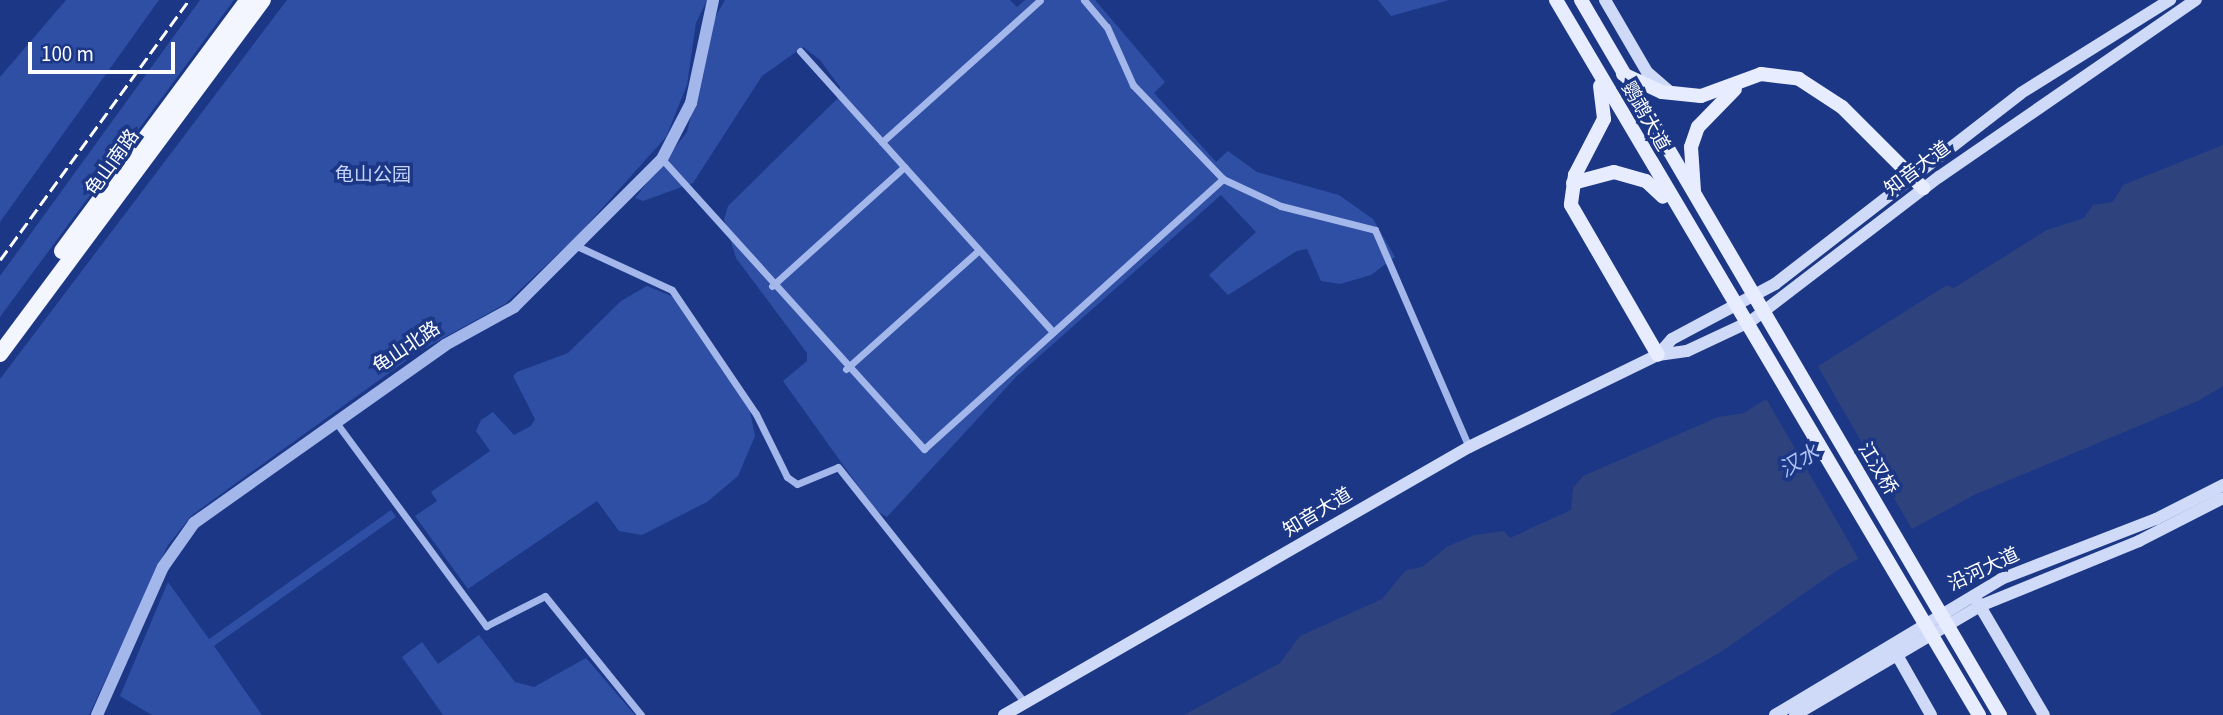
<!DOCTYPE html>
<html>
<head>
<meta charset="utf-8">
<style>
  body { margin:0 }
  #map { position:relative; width:2223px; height:715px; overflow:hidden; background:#1b3786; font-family:"Source Sans 3","Noto Sans SC",sans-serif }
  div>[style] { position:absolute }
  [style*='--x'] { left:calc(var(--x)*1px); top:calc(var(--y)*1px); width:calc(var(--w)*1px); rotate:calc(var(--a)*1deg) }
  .green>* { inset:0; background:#2f4fa4 }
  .water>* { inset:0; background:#2e437e }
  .pier>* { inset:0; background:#1b3786; transform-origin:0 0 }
  .minor>* { height:7px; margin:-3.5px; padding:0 3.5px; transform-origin:3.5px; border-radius:3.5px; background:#a3b7eb }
  .tertiary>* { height:12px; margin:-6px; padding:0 6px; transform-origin:6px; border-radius:6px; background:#a3b7eb }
  .secondary>* { height:12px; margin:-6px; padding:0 6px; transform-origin:6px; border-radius:6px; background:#cfdaf8 }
  .primary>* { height:14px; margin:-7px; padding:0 7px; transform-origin:7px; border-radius:7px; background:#e8ecff }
  .trunk>* { height:16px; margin:-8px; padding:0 8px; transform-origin:8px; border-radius:8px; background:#f4f6ff }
  .rail>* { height:2.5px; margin-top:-1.25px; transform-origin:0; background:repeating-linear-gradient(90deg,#fff 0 12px,transparent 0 17px) }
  span { translate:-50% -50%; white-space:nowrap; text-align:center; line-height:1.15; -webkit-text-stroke:7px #1b3786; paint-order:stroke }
  .street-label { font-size:19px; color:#fff }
  .park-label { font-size:19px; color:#c8d5f8 }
  .water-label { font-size:21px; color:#aec2f3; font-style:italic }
  .scale { position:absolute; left:28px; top:42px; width:147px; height:32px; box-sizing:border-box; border:4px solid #fff; border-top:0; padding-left:9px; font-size:21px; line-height:24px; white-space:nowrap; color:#fff; -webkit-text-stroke:5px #1b3786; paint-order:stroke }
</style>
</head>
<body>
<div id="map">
  <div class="green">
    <div style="clip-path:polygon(66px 0,159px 0,0 222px,0 77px)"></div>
    <div style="clip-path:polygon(200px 0,234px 0,0 317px,0 276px)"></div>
    <div style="clip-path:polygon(287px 0,707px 0,696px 23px,687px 85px,666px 137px,580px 233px,505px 304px,418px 352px,192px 515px,168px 545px,89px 715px,0 715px,0 379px)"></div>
    <div style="clip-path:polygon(725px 0,1010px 0,1017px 7px,1025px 0,1095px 0,1165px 82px,1154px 93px,1216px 162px,1228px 151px,1257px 172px,1339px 195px,1373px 219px,1395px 257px,1371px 275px,1340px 284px,1321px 281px,1307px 249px,1297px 251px,1228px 295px,1209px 275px,1256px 232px,1221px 195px,1017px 376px,887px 517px,876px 511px,783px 381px,807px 361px,807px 353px,736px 258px,724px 219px,728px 206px,839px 97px,840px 87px,820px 60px,803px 47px,762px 76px,693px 183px,643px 201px,635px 198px,687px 132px,713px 21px)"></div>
    <div style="clip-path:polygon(1378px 0,1449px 0,1391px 16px)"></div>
    <div style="clip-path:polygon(647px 286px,674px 297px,750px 411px,755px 436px,738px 476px,707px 502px,642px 535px,619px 531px,597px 501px,468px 589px,415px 516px,437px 501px,431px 492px,490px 451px,476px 431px,481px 420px,493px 412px,514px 435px,531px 426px,535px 419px,513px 376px,517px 372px,568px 353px,621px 301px)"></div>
    <div style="clip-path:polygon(391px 510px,396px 517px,214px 646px,262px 715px,152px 715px,120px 696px,168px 582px,209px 639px)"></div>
    <div style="clip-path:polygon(479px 635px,515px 682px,534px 687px,586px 658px,635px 715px,443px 715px,402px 657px,422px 642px,438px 664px)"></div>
  </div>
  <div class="water">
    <div style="clip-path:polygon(2223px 145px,2223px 386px,2198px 401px,1974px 495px,1836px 571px,1721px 652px,1609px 715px,1184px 715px,1280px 663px,1300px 636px,1382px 599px,1406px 570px,1422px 567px,1448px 546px,1475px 535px,1504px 531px,1510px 538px,1571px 510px,1573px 488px,1583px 476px,1718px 417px,1744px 413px,1947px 285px,1954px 288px,2047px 230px,2084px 218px,2093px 205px,2113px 202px,2123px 185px)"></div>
  </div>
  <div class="pier">
    <div style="left:1816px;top:363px;width:196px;height:61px;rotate:60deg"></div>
  </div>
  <div class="minor">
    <div style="--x:1084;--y:0;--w:35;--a:50"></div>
    <div style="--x:1107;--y:27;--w:64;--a:65.9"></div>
    <div style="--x:1133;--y:85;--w:130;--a:46.2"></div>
    <div style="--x:1223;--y:179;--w:64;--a:25"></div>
    <div style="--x:1281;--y:206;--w:97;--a:14.3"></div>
    <div style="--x:1375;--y:230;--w:236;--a:66.6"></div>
    <div style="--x:800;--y:51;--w:378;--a:48"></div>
    <div style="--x:882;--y:142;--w:212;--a:-41.9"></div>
    <div style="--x:662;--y:159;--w:391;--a:47.9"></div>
    <div style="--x:924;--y:449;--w:403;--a:-42.1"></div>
    <div style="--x:579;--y:247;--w:102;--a:24.8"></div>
    <div style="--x:672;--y:290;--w:150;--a:55.9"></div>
    <div style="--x:756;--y:414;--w:70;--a:63.8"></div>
    <div style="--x:787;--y:477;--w:12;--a:35"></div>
    <div style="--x:797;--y:484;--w:44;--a:-22.5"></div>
    <div style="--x:838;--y:467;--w:300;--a:51.6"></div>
    <div style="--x:772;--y:286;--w:178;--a:-42"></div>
    <div style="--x:846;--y:369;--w:178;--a:-41.8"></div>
    <div style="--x:335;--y:421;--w:255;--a:53.6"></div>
    <div style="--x:486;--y:626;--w:66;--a:-27"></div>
    <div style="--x:545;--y:596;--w:153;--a:51.1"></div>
  </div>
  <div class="tertiary">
    <div style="--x:97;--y:715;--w:162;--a:-66"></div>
    <div style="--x:163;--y:567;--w:54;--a:-54.8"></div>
    <div style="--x:194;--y:523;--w:308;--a:-35.3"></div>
    <div style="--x:445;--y:345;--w:79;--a:-28.8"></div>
    <div style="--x:514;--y:307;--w:209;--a:-45"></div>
    <div style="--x:662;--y:159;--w:63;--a:-62.6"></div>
    <div style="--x:691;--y:103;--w:105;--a:-77.9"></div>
  </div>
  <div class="secondary">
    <div style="--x:1605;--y:0;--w:83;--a:59.7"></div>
    <div style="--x:1647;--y:72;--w:28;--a:41"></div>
    <div style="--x:1658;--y:355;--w:21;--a:-49"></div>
    <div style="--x:1672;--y:339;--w:117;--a:-28.1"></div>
    <div style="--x:1775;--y:284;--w:311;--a:-37.8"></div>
    <div style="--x:2021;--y:93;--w:176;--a:-32"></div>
    <div style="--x:1977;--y:601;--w:132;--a:59.6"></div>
    <div style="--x:1893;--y:648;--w:77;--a:60.4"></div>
    <div style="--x:1004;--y:715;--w:537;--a:-29.96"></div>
    <div style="--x:1469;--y:447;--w:210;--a:-26"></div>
    <div style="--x:1658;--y:355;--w:29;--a:-8"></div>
    <div style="--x:1687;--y:351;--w:71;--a:-25.1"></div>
    <div style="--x:1751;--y:321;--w:237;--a:-37.5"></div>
    <div style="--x:1939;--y:177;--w:312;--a:-34.6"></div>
    <div style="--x:1775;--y:715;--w:264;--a:-31"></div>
    <div style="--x:2001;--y:579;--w:166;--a:-21.2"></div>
    <div style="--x:2156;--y:519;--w:75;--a:-26.9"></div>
    <div style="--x:1795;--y:715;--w:215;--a:-30.5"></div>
    <div style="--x:1980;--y:606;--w:172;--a:-22.2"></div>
    <div style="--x:2139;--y:541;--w:94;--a:-27.1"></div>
  </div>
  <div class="primary">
    <div style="--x:1556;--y:0;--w:831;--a:59.39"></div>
    <div style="--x:1581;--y:0;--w:829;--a:59.63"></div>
    <div style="--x:1623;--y:74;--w:43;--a:24.8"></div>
    <div style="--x:1662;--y:92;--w:39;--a:6"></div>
    <div style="--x:1701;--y:96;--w:64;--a:-20.1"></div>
    <div style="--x:1761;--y:74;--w:38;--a:7"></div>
    <div style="--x:1799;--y:79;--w:51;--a:33.1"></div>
    <div style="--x:1842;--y:107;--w:115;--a:45"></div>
    <div style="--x:1600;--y:86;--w:33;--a:83"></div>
    <div style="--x:1604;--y:119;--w:63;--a:117.4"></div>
    <div style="--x:1575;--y:175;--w:30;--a:98"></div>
    <div style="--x:1571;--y:205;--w:173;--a:59.9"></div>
    <div style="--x:1573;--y:183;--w:42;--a:-15"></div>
    <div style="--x:1614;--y:172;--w:33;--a:16"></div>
    <div style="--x:1646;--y:181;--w:23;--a:43"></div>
    <div style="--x:1694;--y:191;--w:44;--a:-93.9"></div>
    <div style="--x:1691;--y:147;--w:21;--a:-71"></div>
    <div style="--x:1698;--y:127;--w:53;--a:-45.8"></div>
  </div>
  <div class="trunk">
    <div style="--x:62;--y:251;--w:312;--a:-53.5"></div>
    <div style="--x:0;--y:354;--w:441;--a:-53.4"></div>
  </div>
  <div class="rail">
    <div style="--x:0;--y:260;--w:321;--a:-54"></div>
  </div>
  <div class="street-label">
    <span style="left:1645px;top:117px;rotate:60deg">鹦鹉大道</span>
    <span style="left:113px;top:163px;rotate:-54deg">龟山南路</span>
    <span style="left:1918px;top:169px;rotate:-37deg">知音大道</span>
    <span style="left:407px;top:348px;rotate:-34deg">龟山北路</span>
    <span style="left:1877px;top:469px;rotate:59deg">江汉桥</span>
    <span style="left:1318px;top:513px;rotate:-31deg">知音大道</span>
    <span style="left:1984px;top:570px;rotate:-25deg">沿河大道</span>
  </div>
  <div class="park-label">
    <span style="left:373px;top:176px">龟山公园</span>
  </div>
  <div class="water-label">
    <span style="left:1799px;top:461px;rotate:-31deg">汉水</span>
  </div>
  <div class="scale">100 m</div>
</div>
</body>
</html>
